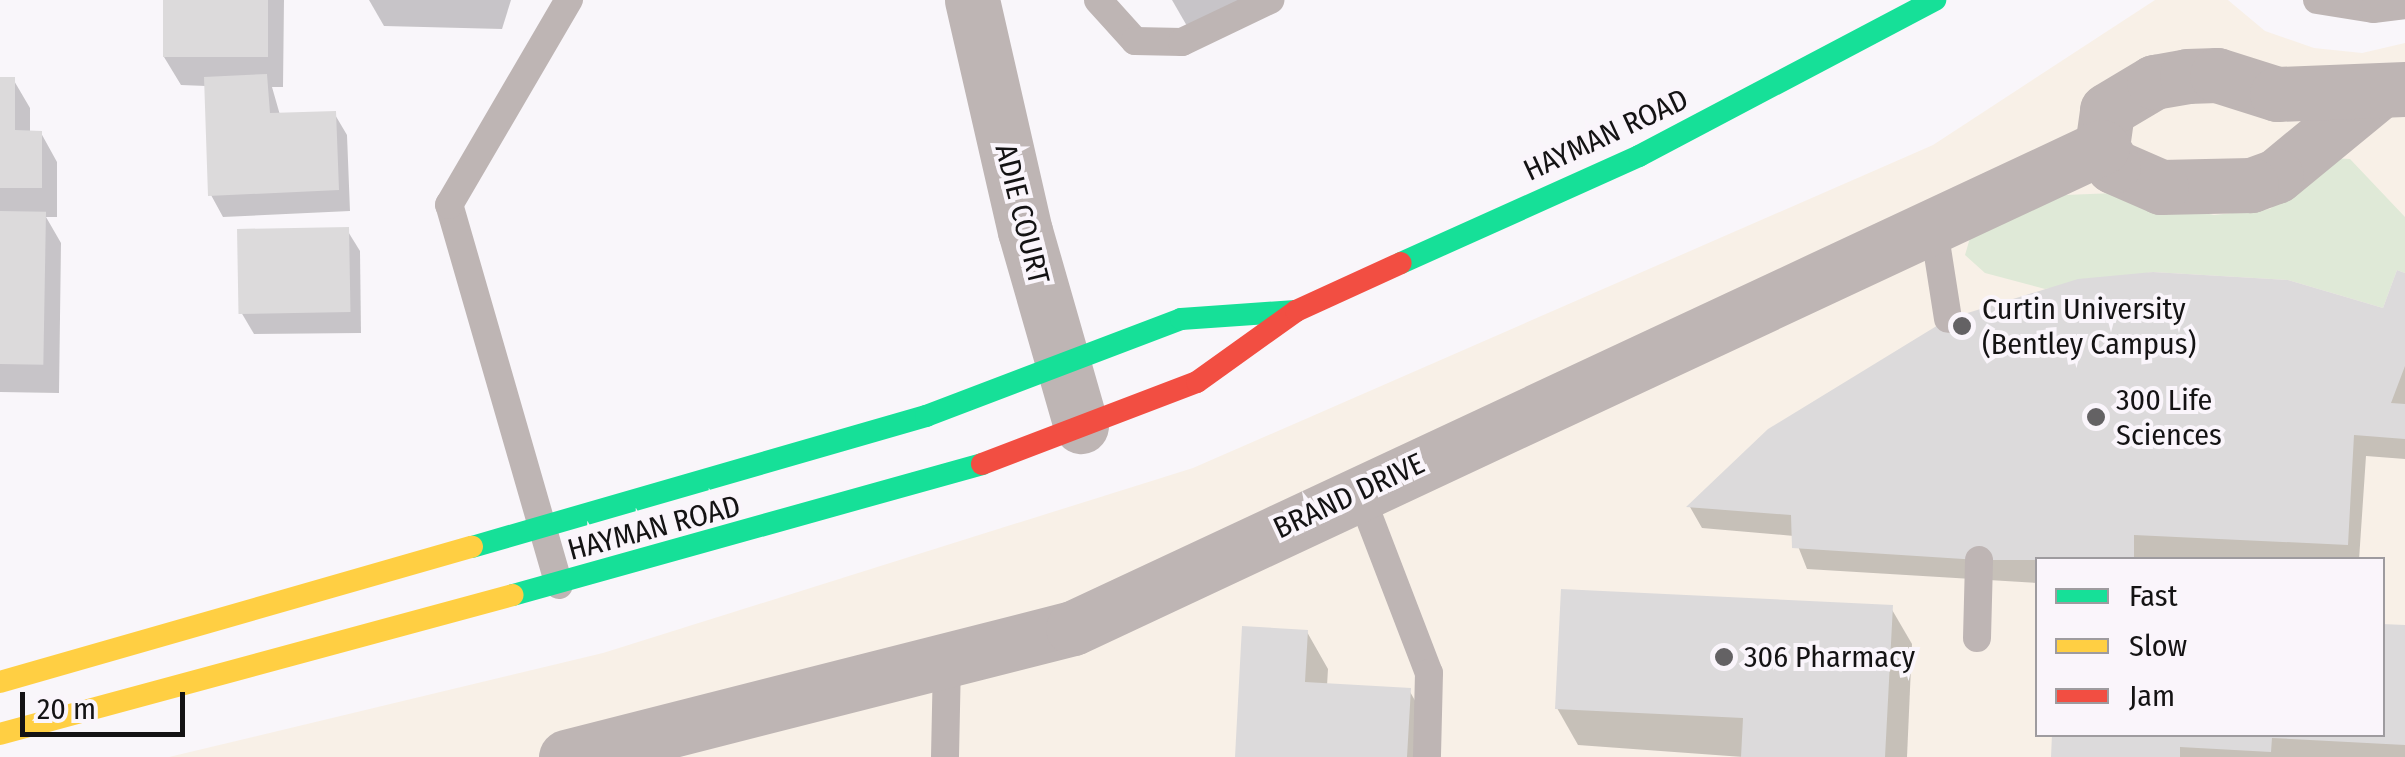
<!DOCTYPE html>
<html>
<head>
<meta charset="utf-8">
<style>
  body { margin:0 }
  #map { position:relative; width:2405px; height:757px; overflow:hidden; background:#f9f6fa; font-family:"Fira Sans Condensed",sans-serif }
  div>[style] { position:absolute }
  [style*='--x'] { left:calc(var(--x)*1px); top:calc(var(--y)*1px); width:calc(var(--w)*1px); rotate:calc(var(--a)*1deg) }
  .education>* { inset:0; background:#f8f0e7 }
  .green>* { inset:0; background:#dfe9d7 }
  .shadow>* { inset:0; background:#0003 }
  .building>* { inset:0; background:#dcdadb; transform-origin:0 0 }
  .lane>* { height:28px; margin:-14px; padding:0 14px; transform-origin:14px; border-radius:14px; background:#beb5b4 }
  .street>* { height:55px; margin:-27.5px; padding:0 27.5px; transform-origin:27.5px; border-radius:27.5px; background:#beb5b4 }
  .fast>* { height:22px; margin:-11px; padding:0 11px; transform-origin:11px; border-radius:11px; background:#16e098 }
  .slow>* { height:22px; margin:-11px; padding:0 11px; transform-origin:11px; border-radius:11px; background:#ffcf43 }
  .jam>* { height:22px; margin:-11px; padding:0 11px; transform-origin:11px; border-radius:11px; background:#f24e42 }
  .dots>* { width:28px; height:28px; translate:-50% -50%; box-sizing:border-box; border:5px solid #faf5fb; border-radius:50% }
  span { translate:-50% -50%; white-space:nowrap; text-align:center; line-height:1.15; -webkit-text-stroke:8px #faf5fb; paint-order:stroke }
  .street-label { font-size:30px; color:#141314 }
  .poi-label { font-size:30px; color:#141314 }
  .left { translate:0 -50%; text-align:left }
  .legend { position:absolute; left:2035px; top:557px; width:350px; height:180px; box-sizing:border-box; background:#faf5fb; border:2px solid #9e9b9f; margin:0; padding:12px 18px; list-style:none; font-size:30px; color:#141314 }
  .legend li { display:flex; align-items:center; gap:20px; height:50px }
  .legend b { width:50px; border:2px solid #9e9b9f }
  .scale { position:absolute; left:20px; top:692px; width:165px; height:45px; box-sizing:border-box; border:5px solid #141314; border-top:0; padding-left:12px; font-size:30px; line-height:35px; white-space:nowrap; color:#141314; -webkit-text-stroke:8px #faf5fb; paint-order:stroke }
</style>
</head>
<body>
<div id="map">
  <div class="education">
    <div style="clip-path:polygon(evenodd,2155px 0,2228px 0,2265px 31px,2314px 48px,2362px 53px,2405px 43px,2405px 757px,169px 757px,603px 653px,1193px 468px,1933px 145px,2155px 0,2038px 560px,2382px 560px,2382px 734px,2038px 734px,2038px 560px)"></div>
  </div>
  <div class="green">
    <div style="clip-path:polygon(2330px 158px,2350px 159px,2405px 217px,2405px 273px,2397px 270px,2383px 308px,2288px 280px,2153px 272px,2045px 289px,1985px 273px,1965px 255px,1970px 238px,2065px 195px,2115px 193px,2214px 215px,2270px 209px)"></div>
  </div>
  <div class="shadow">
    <div style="clip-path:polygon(165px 0,284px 0,283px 87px,272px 87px,280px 115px,334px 113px,347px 135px,350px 211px,223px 217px,211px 195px,206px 86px,181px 85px,164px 57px)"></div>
    <div style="clip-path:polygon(369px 0,511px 0,502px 29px,384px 26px)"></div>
    <div style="clip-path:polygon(1172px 0,1242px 0,1187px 26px)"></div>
    <div style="clip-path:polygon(0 79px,13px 79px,30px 108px,30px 133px,41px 133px,57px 162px,57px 217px,46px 217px,61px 243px,59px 393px,0 392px)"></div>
    <div style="clip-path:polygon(347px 230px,360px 251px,361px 333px,254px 334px,241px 312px)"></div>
    <div style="clip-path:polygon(2405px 276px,2405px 459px,2366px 456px,2359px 560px,2038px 560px,2038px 583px,1807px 569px,1794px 536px,1702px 528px,1690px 507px,1769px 431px,1949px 321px,2384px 311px)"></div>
    <div style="clip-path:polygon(1891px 608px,1912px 644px,1907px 757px,1743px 757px,1578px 745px,1557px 708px)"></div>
    <div style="clip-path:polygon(2405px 628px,2405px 757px,2054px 757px,2055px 734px,2382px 734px)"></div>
    <div style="clip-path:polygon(1307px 632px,1328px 669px,1327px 686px,1409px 690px,1430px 727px,1429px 757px,1237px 757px)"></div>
  </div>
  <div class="building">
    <div style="left:163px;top:0;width:105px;height:57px"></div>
    <div style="clip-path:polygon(267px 74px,270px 113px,336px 111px,339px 190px,208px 196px,204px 77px)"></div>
    <div style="clip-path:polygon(0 77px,15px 77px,15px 130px,42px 131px,42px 188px,0 188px)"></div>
    <div style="left:0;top:211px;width:46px;height:153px;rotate:1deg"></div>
    <div style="left:349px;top:227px;width:85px;height:112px;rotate:89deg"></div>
    <div style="clip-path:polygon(2397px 270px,2405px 273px,2405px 366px,2391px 403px,2405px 404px,2405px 439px,2354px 435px,2348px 545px,2134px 535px,2134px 560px,1979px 560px,1792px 548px,1791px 515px,1686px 507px,1768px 429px,1948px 319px,2078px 279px,2153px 272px,2288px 280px,2383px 308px)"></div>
    <div style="clip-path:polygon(1561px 589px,1893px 605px,1885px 757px,1741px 757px,1743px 718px,1555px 709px)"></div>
    <div style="clip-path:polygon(2382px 624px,2405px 625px,2405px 745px,2272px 738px,2271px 752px,2180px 747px,2180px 757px,2051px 757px,2052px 734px,2382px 734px)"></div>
    <div style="clip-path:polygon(1242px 626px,1308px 630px,1305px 682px,1411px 688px,1407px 757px,1235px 757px)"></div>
  </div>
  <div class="lane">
    <div style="--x:1098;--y:0;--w:55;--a:47.9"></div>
    <div style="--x:1135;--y:41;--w:47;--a:1.2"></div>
    <div style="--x:1182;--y:42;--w:98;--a:-25.5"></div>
    <div style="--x:2317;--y:0;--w:57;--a:9.1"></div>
    <div style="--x:2373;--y:9;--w:32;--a:-7"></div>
    <div style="--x:1933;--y:223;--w:97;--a:81.1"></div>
    <div style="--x:1359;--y:491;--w:195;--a:69"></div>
    <div style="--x:1429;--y:673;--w:84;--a:91.4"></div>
    <div style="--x:559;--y:585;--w:396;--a:-106.1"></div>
    <div style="--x:449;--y:205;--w:238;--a:-59.7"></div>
    <div style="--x:1977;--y:638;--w:78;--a:-88.5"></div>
    <div style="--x:945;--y:757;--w:96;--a:-88.8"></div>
  </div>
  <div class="street">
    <div style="--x:972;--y:0;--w:237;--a:77.1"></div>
    <div style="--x:1025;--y:231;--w:203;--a:74"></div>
    <div style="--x:2376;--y:94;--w:129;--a:140.6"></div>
    <div style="--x:2276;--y:176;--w:27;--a:160"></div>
    <div style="--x:2251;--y:185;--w:90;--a:178.7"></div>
    <div style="--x:2161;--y:187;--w:52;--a:-156.4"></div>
    <div style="--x:2113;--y:166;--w:22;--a:-120"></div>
    <div style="--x:2102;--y:147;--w:37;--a:-82"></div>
    <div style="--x:2107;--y:110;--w:55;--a:-30.8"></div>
    <div style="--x:2154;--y:82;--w:34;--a:-10"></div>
    <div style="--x:2187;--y:76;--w:30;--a:-2"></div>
    <div style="--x:2217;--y:75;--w:63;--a:17.6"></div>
    <div style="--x:2277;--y:94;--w:128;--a:-2.2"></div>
    <div style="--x:566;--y:757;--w:523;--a:-14.28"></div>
    <div style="--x:1073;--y:628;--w:1136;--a:-25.05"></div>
  </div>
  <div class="fast">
    <div style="--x:1401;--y:263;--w:261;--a:-24.2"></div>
    <div style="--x:1639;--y:156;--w:335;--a:-27.8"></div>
    <div style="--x:472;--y:547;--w:473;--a:-16.1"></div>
    <div style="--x:926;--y:416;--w:273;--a:-20.8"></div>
    <div style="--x:1181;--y:319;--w:115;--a:-4"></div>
    <div style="--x:513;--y:595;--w:487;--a:-15.6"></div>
  </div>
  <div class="slow">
    <div style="--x:0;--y:682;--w:491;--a:-16"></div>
    <div style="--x:0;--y:734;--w:531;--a:-15.16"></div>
  </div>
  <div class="jam">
    <div style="--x:982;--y:464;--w:230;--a:-20.9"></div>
    <div style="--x:1197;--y:382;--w:122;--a:-35.6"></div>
    <div style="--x:1296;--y:311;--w:115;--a:-24.6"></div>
  </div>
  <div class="dots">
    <div style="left:1962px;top:326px;background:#646264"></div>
    <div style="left:2096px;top:417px;background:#646264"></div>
    <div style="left:1724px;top:657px;background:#646264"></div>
  </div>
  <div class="street-label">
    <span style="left:1606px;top:135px;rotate:-25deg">HAYMAN ROAD</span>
    <span style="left:1022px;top:214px;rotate:76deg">ADIE COURT</span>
    <span style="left:1349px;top:496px;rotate:-25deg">BRAND DRIVE</span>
    <span style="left:654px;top:528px;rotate:-15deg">HAYMAN ROAD</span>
  </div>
  <div class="poi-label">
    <span class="left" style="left:1982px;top:326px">Curtin University<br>(Bentley Campus)</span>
    <span class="left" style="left:2116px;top:417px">300 Life<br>Sciences</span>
    <span class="left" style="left:1744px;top:657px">306 Pharmacy</span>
  </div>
  <ul class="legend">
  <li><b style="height:12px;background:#16e098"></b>Fast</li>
  <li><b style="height:12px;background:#ffcf43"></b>Slow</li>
  <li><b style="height:12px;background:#f24e42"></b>Jam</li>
  </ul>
  <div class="scale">20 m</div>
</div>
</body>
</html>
